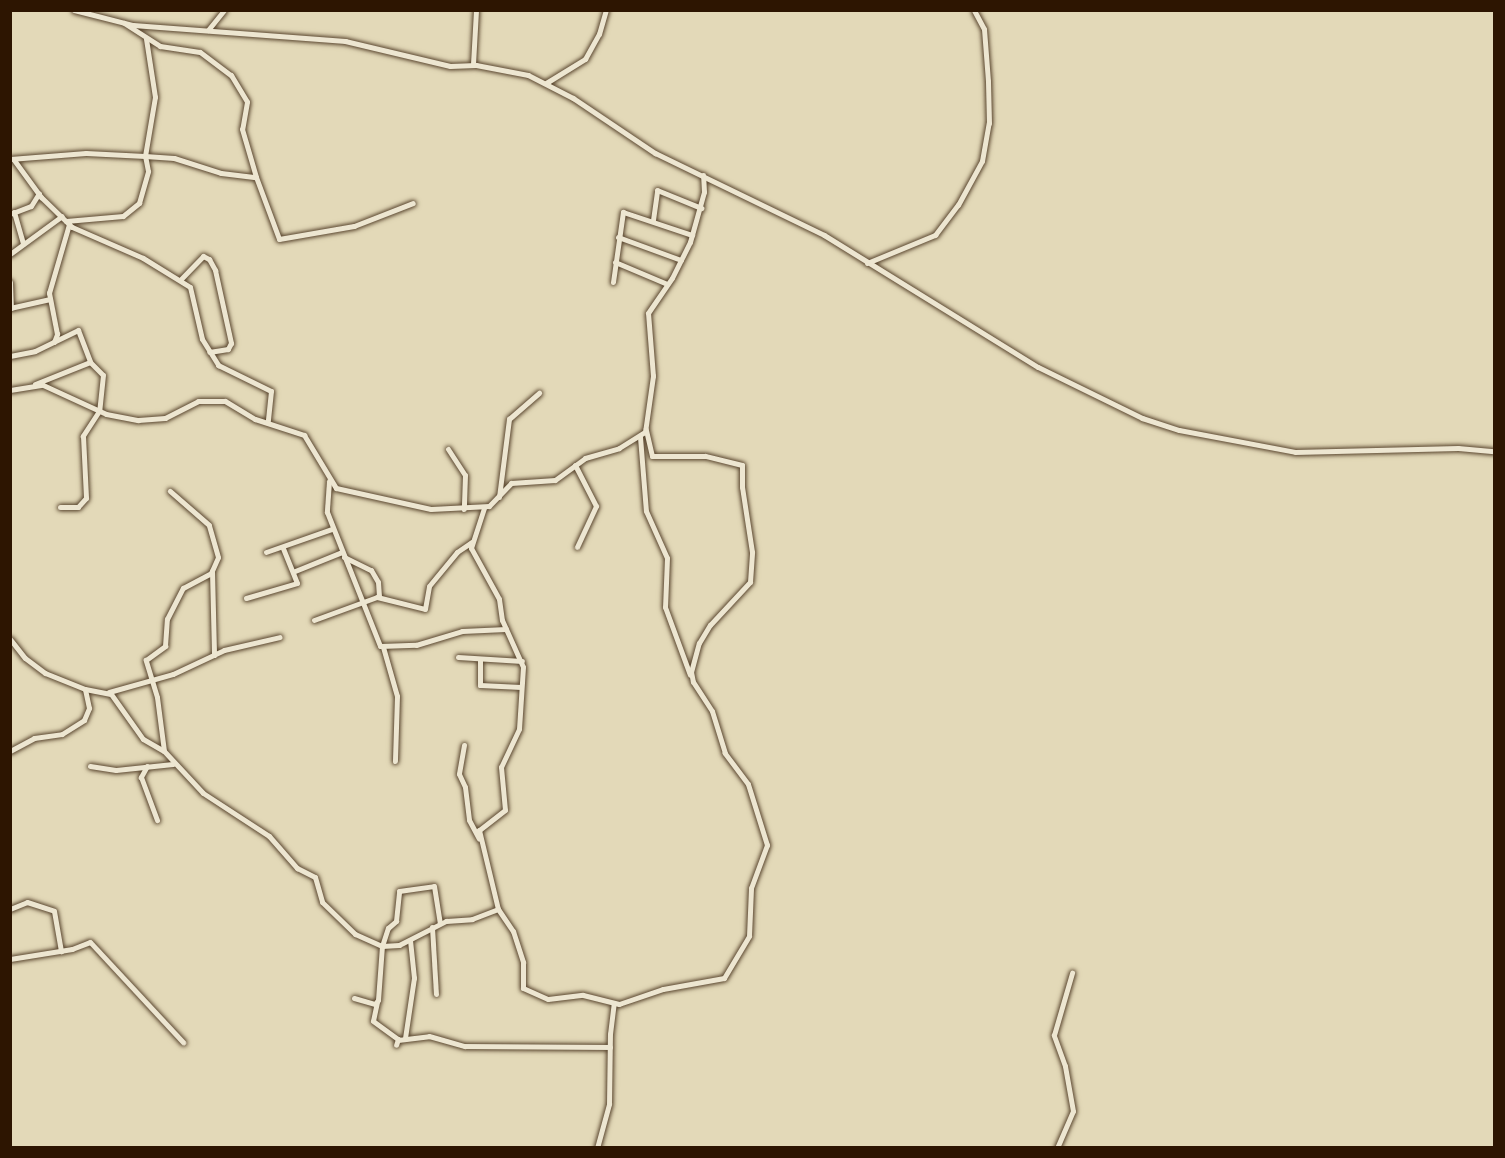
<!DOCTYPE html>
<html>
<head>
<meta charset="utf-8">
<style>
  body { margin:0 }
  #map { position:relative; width:1505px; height:1158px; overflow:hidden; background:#e3d9b8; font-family:"IM FELL Great Primer",serif }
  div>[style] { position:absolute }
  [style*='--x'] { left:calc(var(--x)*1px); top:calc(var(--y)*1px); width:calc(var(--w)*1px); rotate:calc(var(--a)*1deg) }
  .roads { filter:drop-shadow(0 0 2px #5a462f) drop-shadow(0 0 2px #5a462f) }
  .street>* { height:5px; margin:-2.5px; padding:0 2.5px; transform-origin:2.5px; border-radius:2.5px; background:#ede6d1 }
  span { translate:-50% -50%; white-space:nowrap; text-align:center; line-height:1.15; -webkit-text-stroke:5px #ede6d1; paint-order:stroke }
  .frame { position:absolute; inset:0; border:12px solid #2d1501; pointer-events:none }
</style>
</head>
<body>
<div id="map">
  <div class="roads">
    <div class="street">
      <div style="--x:74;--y:10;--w:61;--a:14.3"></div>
      <div style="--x:133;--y:25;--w:213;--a:4.3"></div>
      <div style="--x:345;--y:41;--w:108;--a:13.4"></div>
      <div style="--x:450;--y:66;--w:26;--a:-2"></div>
      <div style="--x:476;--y:65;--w:53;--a:10.9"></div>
      <div style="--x:528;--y:75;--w:51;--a:27.1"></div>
      <div style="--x:573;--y:98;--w:99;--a:33.9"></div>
      <div style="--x:655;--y:153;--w:188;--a:25.9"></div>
      <div style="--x:824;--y:235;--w:251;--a:31.7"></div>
      <div style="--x:1038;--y:367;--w:116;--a:26.1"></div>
      <div style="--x:1142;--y:418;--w:39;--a:18"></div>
      <div style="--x:1179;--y:430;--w:118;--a:10.7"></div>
      <div style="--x:1295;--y:452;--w:163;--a:-1.4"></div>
      <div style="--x:1458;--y:448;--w:36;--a:5"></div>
      <div style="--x:124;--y:23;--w:43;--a:32.6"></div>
      <div style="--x:160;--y:46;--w:40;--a:8.5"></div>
      <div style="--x:200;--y:52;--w:39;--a:37"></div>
      <div style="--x:231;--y:75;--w:31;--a:59"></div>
      <div style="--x:247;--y:102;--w:27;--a:100"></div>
      <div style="--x:242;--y:129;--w:50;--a:73.7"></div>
      <div style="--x:208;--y:30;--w:26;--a:-51"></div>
      <div style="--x:473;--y:64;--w:54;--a:-86.8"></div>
      <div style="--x:546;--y:83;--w:46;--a:-31.6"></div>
      <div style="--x:585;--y:59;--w:29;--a:-61"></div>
      <div style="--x:599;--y:34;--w:25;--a:-74"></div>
      <div style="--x:10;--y:159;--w:76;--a:-4.5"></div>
      <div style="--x:86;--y:153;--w:59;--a:2.9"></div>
      <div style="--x:145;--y:156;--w:29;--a:4"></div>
      <div style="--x:174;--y:158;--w:49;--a:17.7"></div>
      <div style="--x:221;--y:173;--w:35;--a:7"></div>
      <div style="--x:256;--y:177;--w:66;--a:69.6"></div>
      <div style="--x:279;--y:239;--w:76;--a:-9.8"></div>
      <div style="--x:354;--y:226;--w:63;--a:-21.3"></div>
      <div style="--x:14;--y:160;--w:46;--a:53.9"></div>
      <div style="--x:41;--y:197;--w:43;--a:44.1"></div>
      <div style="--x:72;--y:227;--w:77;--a:23.6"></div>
      <div style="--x:143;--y:258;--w:55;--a:31.7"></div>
      <div style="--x:190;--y:287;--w:53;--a:77"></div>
      <div style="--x:202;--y:339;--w:31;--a:58"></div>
      <div style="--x:218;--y:365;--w:59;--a:26.1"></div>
      <div style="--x:271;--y:391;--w:30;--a:96"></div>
      <div style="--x:14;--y:212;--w:33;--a:74"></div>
      <div style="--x:10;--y:214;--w:22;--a:-21"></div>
      <div style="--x:31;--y:206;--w:15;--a:-58"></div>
      <div style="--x:653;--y:220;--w:30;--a:-82"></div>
      <div style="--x:657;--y:190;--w:48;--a:22.2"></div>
      <div style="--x:66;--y:221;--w:57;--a:-5"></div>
      <div style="--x:123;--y:216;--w:21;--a:-39"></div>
      <div style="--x:139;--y:203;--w:33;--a:-74"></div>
      <div style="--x:148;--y:171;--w:15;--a:-101"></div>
      <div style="--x:145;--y:156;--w:60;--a:-80.4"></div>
      <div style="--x:155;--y:97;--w:59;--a:-98.8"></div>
      <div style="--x:618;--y:237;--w:67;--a:20.1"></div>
      <div style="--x:10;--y:254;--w:64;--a:-36.2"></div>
      <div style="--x:615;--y:262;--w:56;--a:22.9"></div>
      <div style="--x:867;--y:263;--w:74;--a:-22.4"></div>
      <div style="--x:935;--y:235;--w:38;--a:-53"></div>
      <div style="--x:958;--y:205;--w:50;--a:-61.4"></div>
      <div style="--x:982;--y:161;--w:39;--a:-80"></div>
      <div style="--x:989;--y:123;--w:42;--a:-91.4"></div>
      <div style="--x:988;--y:81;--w:52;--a:-94.4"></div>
      <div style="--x:984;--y:29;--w:21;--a:-118"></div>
      <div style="--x:181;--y:279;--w:32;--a:-46"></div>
      <div style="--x:203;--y:256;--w:7;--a:27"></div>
      <div style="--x:209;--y:259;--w:13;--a:61"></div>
      <div style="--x:215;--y:270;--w:75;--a:77.6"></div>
      <div style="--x:231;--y:343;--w:7;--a:117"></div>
      <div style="--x:228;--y:349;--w:19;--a:171"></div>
      <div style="--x:10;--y:282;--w:26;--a:88"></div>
      <div style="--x:613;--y:282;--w:71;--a:-81.9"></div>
      <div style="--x:623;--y:212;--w:73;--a:18.4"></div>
      <div style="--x:10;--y:308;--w:41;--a:-12.7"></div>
      <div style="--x:54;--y:342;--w:9;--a:-69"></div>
      <div style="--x:57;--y:334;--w:42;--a:-101"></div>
      <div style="--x:49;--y:293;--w:72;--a:-73.8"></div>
      <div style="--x:10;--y:356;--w:25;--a:-11"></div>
      <div style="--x:35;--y:351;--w:48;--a:-26"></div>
      <div style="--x:78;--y:330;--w:34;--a:69"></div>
      <div style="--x:35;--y:384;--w:59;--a:-21.8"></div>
      <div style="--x:90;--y:362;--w:18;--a:45"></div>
      <div style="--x:103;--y:375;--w:36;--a:96"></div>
      <div style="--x:99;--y:411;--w:30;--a:123"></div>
      <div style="--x:83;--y:436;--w:62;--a:87.2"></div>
      <div style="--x:86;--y:498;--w:12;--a:132"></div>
      <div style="--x:78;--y:507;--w:18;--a:180"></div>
      <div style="--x:10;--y:390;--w:33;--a:-9"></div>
      <div style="--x:43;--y:385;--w:69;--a:24.7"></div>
      <div style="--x:106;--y:414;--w:33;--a:11"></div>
      <div style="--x:138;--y:420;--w:27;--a:-4"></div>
      <div style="--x:165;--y:418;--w:37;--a:-27"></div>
      <div style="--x:198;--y:401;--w:27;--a:0"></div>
      <div style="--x:225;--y:401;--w:35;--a:31"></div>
      <div style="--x:255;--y:419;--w:52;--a:18.1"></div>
      <div style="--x:304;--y:435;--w:62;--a:58.9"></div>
      <div style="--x:336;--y:488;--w:97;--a:12.5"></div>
      <div style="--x:431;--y:509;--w:58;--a:-3"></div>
      <div style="--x:489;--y:506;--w:32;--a:-46"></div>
      <div style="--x:511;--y:483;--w:44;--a:-3.9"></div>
      <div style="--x:555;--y:480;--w:37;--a:-36"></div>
      <div style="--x:585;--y:458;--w:35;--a:-16"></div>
      <div style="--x:619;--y:448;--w:31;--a:-32"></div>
      <div style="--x:645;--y:432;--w:57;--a:-81.9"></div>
      <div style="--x:653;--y:376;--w:63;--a:-94.5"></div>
      <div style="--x:648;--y:313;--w:42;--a:-55.6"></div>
      <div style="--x:672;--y:278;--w:40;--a:-63.4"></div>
      <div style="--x:690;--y:242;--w:52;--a:-74.4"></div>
      <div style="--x:704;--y:192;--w:17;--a:-93"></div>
      <div style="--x:640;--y:437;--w:74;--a:85.4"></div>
      <div style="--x:646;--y:511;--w:51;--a:65.9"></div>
      <div style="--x:667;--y:558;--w:49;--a:92.3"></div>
      <div style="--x:665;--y:607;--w:72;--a:69.8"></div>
      <div style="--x:448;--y:449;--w:31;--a:57"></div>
      <div style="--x:465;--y:475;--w:34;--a:92"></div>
      <div style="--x:575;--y:465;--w:46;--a:62.9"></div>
      <div style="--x:596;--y:506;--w:45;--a:114.9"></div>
      <div style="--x:329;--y:481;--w:31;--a:94"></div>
      <div style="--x:327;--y:512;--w:144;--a:68.4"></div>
      <div style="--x:380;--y:646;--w:36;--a:-2"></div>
      <div style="--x:416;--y:645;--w:48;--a:-16.9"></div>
      <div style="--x:462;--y:631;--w:44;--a:-2.6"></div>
      <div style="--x:499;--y:497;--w:79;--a:-82.7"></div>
      <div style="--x:509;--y:419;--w:40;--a:-41"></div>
      <div style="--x:484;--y:508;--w:42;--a:108"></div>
      <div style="--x:471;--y:548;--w:58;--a:61.2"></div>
      <div style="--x:499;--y:599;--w:21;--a:82"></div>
      <div style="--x:502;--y:620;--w:51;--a:65.9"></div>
      <div style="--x:523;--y:667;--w:62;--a:93.7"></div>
      <div style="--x:519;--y:729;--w:42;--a:115.3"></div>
      <div style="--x:501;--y:767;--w:43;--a:84.7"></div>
      <div style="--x:505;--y:810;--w:33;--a:142"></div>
      <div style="--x:479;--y:830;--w:81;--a:76.5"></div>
      <div style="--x:498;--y:909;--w:27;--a:56"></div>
      <div style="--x:513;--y:931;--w:33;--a:72"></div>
      <div style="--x:523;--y:962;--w:26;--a:90"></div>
      <div style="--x:523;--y:988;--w:27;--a:24"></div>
      <div style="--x:548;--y:999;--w:35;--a:-7"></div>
      <div style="--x:583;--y:995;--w:37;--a:14"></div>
      <div style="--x:619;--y:1004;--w:46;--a:-18.8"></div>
      <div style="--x:663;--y:989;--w:62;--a:-10.2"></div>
      <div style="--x:724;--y:978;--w:49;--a:-59.2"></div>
      <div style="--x:749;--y:936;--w:48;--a:-87.6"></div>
      <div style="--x:751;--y:888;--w:46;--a:-69.6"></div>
      <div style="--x:767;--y:845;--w:64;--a:-107.3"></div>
      <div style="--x:748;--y:784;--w:39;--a:-127"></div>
      <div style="--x:725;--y:753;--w:44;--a:-107.2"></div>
      <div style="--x:712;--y:711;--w:35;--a:-123"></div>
      <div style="--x:693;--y:682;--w:10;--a:-101"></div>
      <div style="--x:691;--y:672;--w:30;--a:-75"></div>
      <div style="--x:699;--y:643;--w:21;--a:-59"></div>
      <div style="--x:710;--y:625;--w:59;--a:-47.1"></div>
      <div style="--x:750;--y:582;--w:30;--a:-86"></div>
      <div style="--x:752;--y:552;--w:66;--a:-98.7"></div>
      <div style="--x:742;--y:487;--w:22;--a:-90"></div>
      <div style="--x:742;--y:465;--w:38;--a:-166"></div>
      <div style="--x:705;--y:456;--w:53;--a:180"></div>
      <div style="--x:652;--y:456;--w:28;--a:-103"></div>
      <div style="--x:266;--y:552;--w:70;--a:-19.2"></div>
      <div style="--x:344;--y:557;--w:30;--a:26"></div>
      <div style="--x:371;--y:570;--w:14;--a:60"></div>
      <div style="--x:378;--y:582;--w:14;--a:86"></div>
      <div style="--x:212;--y:571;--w:84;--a:88.6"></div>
      <div style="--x:295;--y:571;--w:51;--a:-22"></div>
      <div style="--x:246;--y:598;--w:53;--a:-16.4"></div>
      <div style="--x:297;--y:583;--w:38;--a:-112"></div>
      <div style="--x:314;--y:620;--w:67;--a:-20.1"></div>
      <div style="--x:377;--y:597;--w:49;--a:14"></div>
      <div style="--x:425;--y:609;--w:23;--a:-80"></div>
      <div style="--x:429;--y:586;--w:44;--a:-50.5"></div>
      <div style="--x:457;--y:552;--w:18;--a:-34"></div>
      <div style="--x:10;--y:639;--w:24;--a:52"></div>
      <div style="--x:25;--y:658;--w:25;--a:37"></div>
      <div style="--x:45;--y:673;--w:43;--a:21.8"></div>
      <div style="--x:85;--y:689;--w:26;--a:11"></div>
      <div style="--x:111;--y:694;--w:55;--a:54.6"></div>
      <div style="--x:143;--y:739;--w:24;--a:30"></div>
      <div style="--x:164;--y:751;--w:57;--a:47.1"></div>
      <div style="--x:203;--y:793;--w:79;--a:33.1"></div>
      <div style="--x:269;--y:836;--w:43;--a:48.8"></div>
      <div style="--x:297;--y:868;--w:20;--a:27"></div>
      <div style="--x:315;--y:877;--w:26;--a:74"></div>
      <div style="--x:322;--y:902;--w:46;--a:44.1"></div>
      <div style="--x:355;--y:934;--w:30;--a:24"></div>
      <div style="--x:382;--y:946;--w:17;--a:-3"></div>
      <div style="--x:399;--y:945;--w:53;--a:-27.1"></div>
      <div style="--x:446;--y:921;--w:26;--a:-4"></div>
      <div style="--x:472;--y:919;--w:28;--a:-21"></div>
      <div style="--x:383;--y:647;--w:51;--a:74.1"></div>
      <div style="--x:397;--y:696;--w:65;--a:91.8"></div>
      <div style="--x:458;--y:657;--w:64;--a:3.6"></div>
      <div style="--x:480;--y:659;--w:26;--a:90"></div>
      <div style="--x:480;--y:685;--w:41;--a:2.8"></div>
      <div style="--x:109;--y:692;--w:66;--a:-15.7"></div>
      <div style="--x:173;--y:674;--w:56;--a:-25.2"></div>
      <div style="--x:224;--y:650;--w:57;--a:-13.1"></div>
      <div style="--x:464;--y:745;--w:29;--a:100"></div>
      <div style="--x:459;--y:774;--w:14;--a:65"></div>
      <div style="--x:465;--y:787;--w:33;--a:83"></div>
      <div style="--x:469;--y:820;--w:21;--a:62"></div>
      <div style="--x:10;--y:751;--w:27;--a:-28"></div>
      <div style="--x:34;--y:738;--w:28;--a:-8"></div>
      <div style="--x:62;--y:734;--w:26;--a:-32"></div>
      <div style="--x:84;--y:720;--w:13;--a:-67"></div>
      <div style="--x:89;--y:708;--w:19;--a:-102"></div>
      <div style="--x:164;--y:751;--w:54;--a:-97.4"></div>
      <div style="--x:157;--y:697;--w:39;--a:-107"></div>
      <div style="--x:146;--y:660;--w:24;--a:-36"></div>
      <div style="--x:165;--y:646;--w:27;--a:-86"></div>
      <div style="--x:167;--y:619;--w:35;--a:-63"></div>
      <div style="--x:183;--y:588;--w:32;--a:-28"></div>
      <div style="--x:211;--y:573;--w:17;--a:-66"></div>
      <div style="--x:218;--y:557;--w:33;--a:-106"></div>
      <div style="--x:209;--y:525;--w:52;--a:-138.9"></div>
      <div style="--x:90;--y:766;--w:26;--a:9"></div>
      <div style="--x:116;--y:770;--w:57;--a:-6"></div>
      <div style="--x:147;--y:766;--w:13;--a:119"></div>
      <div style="--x:141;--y:777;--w:46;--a:69.6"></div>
      <div style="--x:10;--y:909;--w:18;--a:-22"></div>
      <div style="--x:27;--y:902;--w:28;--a:18"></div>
      <div style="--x:54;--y:911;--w:41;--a:80.1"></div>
      <div style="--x:432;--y:927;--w:67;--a:86.6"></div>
      <div style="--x:10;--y:959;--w:63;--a:-9.2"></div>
      <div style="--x:72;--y:949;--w:19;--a:-21"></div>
      <div style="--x:90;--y:942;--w:137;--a:47.1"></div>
      <div style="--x:354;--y:998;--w:22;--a:16"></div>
      <div style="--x:375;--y:1004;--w:5;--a:-53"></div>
      <div style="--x:378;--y:1000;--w:54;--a:-85.8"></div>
      <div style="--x:382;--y:946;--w:19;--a:-72"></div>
      <div style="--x:388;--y:928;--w:11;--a:-41"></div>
      <div style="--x:396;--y:921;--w:30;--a:-84"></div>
      <div style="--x:399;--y:891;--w:35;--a:-8"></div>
      <div style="--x:434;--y:886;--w:37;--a:81"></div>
      <div style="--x:377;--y:1002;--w:19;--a:102"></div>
      <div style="--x:373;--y:1021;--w:31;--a:36"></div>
      <div style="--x:398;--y:1039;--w:6;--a:108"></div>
      <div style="--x:405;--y:1038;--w:61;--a:-81.5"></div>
      <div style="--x:414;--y:978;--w:37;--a:-96"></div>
      <div style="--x:398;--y:1040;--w:31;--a:-7"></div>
      <div style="--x:429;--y:1036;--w:37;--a:16"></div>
      <div style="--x:465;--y:1046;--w:145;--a:0.4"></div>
      <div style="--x:597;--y:1148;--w:46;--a:-74.7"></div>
      <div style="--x:609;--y:1104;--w:70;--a:-89.2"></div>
      <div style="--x:610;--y:1034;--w:31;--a:-83"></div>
      <div style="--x:1057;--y:1148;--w:40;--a:-66.6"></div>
      <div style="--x:1073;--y:1111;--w:46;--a:-100.1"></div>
      <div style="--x:1065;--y:1066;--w:33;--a:-110"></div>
      <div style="--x:1054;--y:1035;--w:65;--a:-73.8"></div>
    </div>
  </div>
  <div class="frame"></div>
</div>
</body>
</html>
